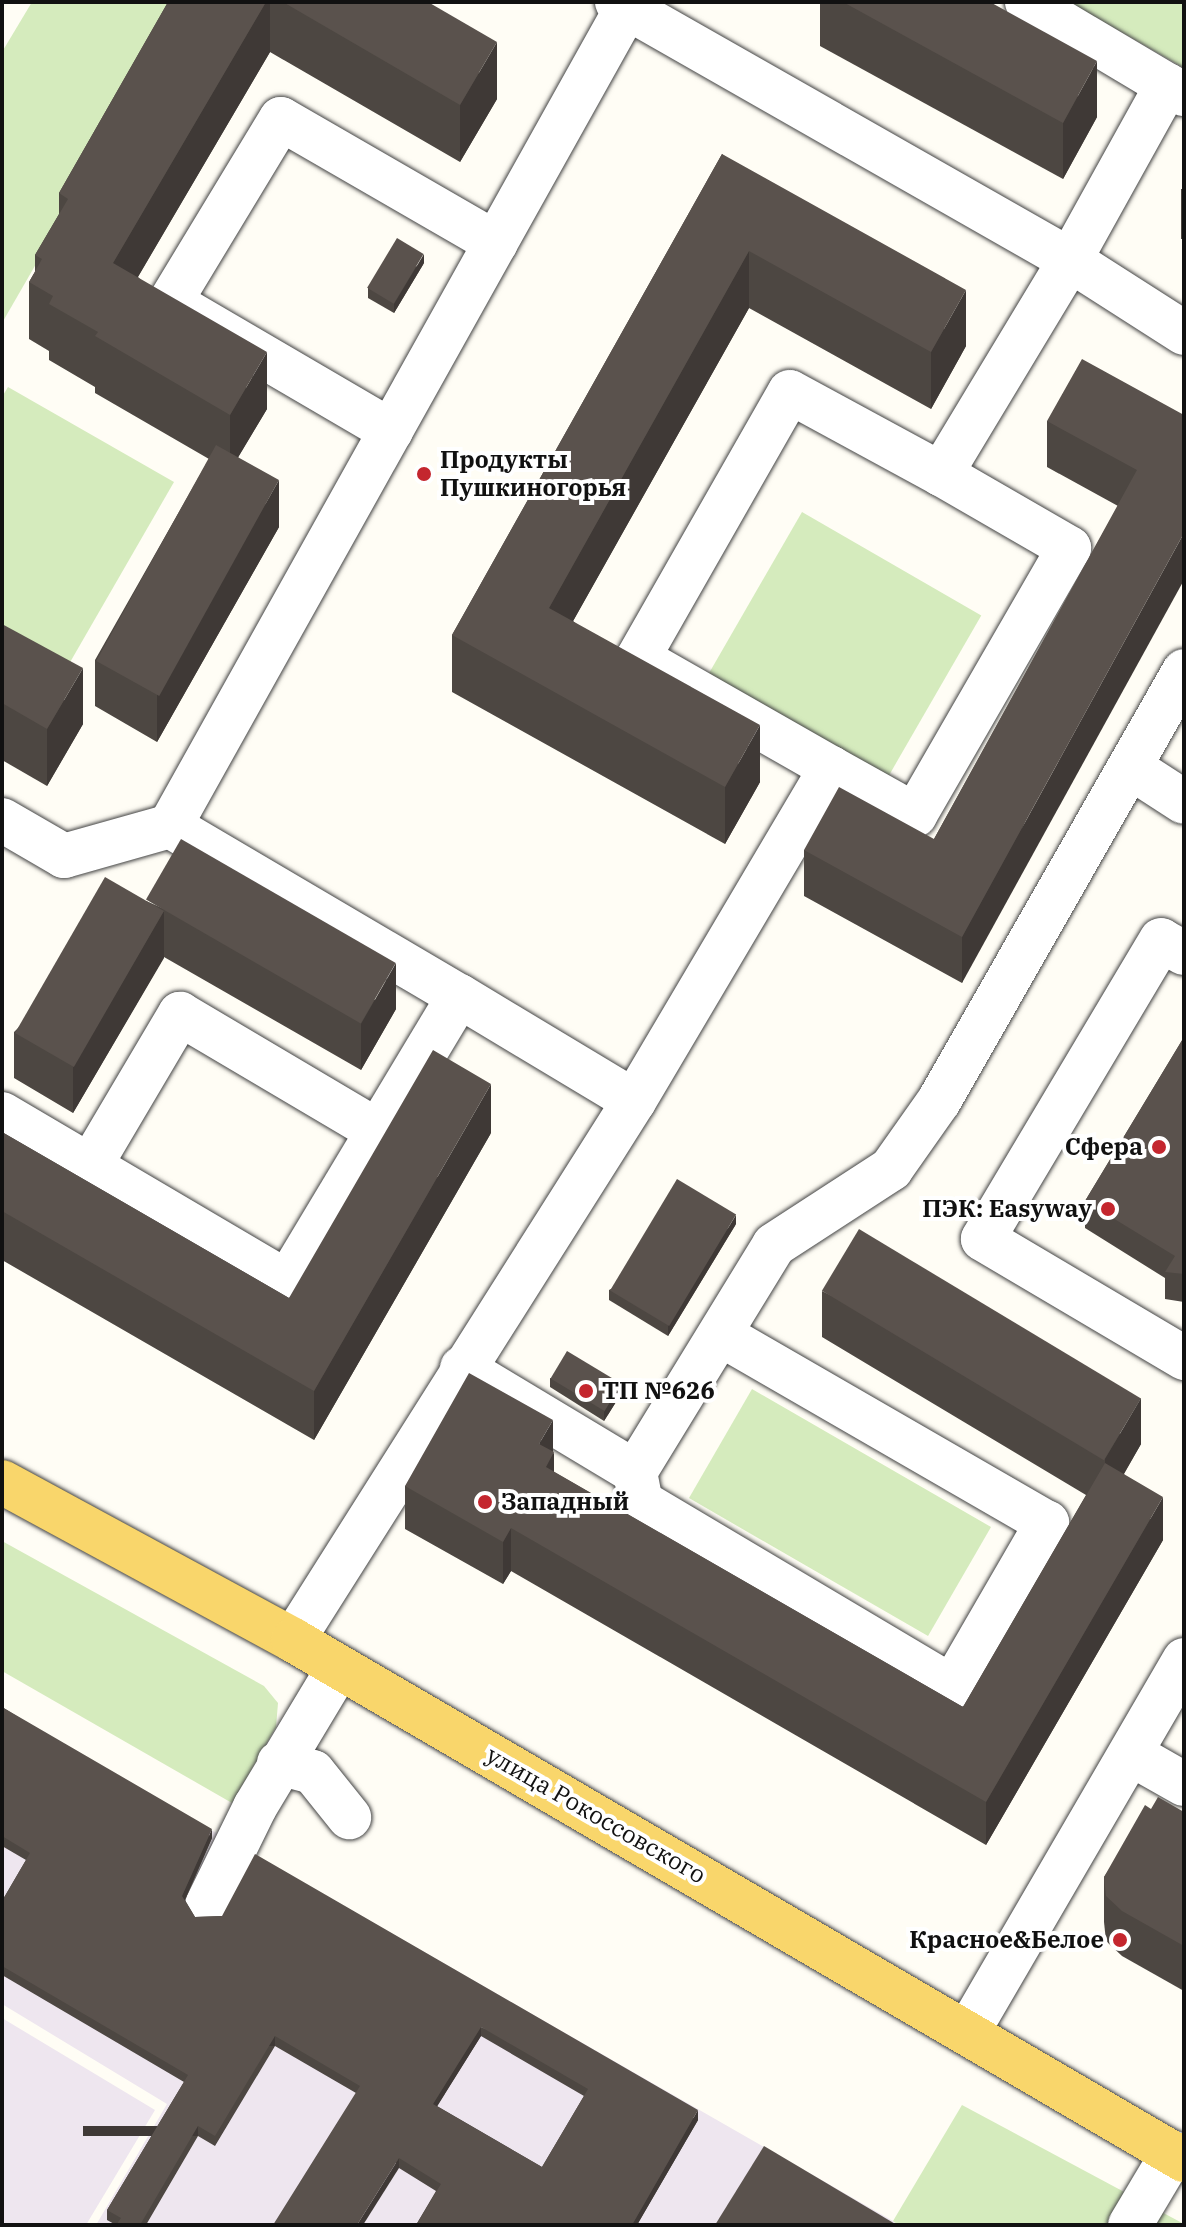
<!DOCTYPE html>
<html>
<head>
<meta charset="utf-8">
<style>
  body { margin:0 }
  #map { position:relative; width:1186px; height:2227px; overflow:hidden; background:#fffdf5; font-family:"IBM Plex Serif",serif }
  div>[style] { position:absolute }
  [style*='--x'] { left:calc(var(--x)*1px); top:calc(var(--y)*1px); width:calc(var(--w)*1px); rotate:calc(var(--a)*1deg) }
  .industrial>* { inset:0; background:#eee6ef }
  .green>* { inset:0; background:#d5ebbd; transform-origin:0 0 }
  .roads { filter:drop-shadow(0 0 2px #444) drop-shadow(0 0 2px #444) }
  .minor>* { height:44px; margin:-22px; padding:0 22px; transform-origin:22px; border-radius:22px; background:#fff }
  .major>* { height:44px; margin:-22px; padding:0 22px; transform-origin:22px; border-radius:22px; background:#f9d66b }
  .wall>* { inset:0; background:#4d4742; transform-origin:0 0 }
  .shaded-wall>* { inset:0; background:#3f3936; transform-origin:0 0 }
  .building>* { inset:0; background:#5a524d; transform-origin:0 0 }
  .dots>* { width:22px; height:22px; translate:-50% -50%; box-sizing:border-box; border:4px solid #fff; border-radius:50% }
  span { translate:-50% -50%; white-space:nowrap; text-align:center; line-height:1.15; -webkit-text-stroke:8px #fff; paint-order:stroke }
  .poi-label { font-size:24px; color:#111; font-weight:700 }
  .left { translate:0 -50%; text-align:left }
  .right { translate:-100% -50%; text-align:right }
  .street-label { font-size:24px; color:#111 }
  .frame { position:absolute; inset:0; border:4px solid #111; pointer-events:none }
</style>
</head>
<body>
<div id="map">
  <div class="industrial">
    <div style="clip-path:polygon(2px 1710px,893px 2221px,898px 2225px,96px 2225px,167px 2104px,2px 2004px)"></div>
    <div style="clip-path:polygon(2px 2018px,155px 2110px,86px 2225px,2px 2225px)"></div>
  </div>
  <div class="green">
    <div style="clip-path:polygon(32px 2px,187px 2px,2px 323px,2px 52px)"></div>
    <div style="clip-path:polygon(1069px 2px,1184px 2px,1184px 68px)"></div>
    <div style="clip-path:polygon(8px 387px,174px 482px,65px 671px,2px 634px,2px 397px)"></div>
    <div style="left:802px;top:512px;width:207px;height:193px;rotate:30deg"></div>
    <div style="left:752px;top:1389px;width:276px;height:126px;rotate:30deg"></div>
    <div style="clip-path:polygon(2px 1541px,264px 1686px,278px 1703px,276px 1727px,232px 1803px,2px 1671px)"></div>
    <div style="clip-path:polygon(962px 2105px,1184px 2224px,1184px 2225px,898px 2225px,893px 2221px)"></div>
  </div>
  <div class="roads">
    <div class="minor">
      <div style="--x:617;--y:2;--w:521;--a:29.66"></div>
      <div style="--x:1070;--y:260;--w:250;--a:121.1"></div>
      <div style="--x:941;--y:474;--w:148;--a:30"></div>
      <div style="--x:1069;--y:548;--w:308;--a:120"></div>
      <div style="--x:915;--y:815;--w:96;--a:-150.8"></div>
      <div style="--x:831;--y:768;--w:387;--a:120.6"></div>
      <div style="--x:1027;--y:2;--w:163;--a:30.7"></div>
      <div style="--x:1184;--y:94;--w:19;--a:-152"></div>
      <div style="--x:1167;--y:85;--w:200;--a:119"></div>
      <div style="--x:1070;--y:260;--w:135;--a:32.6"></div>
      <div style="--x:391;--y:431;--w:256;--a:-149.7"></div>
      <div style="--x:170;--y:302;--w:214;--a:-58.8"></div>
      <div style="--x:281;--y:119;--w:248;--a:30"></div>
      <div style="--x:1130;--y:767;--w:64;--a:32.9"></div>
      <div style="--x:831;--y:768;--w:222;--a:-150.3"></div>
      <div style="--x:638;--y:658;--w:306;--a:-60.3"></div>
      <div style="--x:790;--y:392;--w:172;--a:28.5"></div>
      <div style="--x:2;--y:820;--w:72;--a:30.1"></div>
      <div style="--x:64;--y:856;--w:110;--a:-15.8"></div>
      <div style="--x:170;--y:826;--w:335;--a:30.5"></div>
      <div style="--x:459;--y:996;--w:334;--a:121"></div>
      <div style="--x:287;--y:1282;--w:331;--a:-149.5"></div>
      <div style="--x:170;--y:826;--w:944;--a:-60.83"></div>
      <div style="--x:1184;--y:953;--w:26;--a:-151"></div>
      <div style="--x:1161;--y:940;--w:348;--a:120.8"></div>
      <div style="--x:983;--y:1239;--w:234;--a:30.6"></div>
      <div style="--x:90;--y:1166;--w:177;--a:-59.4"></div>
      <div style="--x:180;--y:1014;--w:230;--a:30.6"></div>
      <div style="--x:462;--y:1368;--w:202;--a:31"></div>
      <div style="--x:635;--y:1472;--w:266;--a:-58.5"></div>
      <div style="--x:774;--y:1245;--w:140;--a:-33"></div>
      <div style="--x:891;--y:1169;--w:83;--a:-54.8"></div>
      <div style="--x:939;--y:1101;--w:495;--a:-60.3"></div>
      <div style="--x:635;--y:1472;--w:31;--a:79"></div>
      <div style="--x:641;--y:1502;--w:362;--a:30.7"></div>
      <div style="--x:952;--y:1687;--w:190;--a:-59.9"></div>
      <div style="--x:1047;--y:1523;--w:376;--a:-150"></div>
      <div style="--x:293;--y:1640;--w:638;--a:-57.68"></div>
      <div style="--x:634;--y:1101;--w:204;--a:-149"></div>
      <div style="--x:1131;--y:1754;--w:61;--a:29.5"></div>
      <div style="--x:279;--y:1763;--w:35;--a:15"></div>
      <div style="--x:313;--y:1772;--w:58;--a:51.3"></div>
      <div style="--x:207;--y:1905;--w:109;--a:-63.9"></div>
      <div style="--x:255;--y:1807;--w:163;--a:-59"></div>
      <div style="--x:969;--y:2030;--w:428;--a:-59.8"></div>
      <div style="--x:1130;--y:2225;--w:84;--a:-59.2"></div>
    </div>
    <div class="major">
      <div style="--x:2;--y:1482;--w:331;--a:28.5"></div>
      <div style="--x:293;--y:1640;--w:1032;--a:30.27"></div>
    </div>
  </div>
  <div class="wall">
    <div style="clip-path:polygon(168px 2px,428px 2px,497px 99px,460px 162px,270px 52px,138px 277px,267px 409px,238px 457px,279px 527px,157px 742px,95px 706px,95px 660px,209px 459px,95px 393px,95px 387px,49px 360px,49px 351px,29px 339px,29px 282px,35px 272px,35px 255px,59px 214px,59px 193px)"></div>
    <div style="clip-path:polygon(820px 2px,990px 2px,1097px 117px,1063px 179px,820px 46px)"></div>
    <div style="clip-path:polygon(722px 154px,966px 346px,931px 409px,749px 308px,573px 621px,760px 782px,725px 844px,452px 692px,452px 635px)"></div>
    <div style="left:1184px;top:189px;width:50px;height:3px;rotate:90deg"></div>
    <div style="clip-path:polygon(424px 263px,394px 313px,368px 298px,368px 288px)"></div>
    <div style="clip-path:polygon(1184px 415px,962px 983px,804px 896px,804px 850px,934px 839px,1118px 506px,1047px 467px,1047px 421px)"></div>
    <div style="clip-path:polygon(2px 624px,83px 724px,47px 786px,2px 760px)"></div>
    <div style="clip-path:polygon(146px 901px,396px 1009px,361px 1070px,164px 957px,73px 1113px,14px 1078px,14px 1032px)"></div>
    <div style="clip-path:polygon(1184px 1037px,1184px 1302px,1165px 1299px,1165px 1278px,1085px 1228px,1085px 1201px)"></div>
    <div style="clip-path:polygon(2px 1132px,289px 1298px,491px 1133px,314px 1440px,2px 1260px)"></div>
    <div style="clip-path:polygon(736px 1224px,668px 1336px,609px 1300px,609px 1290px)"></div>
    <div style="clip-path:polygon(822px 1291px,1141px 1444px,1124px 1474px,1163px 1540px,986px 1845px,511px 1571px,503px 1584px,405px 1529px,405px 1486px,553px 1451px,554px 1472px,963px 1707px,1086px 1495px,822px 1337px)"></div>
    <div style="clip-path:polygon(550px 1378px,621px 1394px,604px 1421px,550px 1387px)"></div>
    <div style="clip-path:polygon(evenodd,2px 1707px,212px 1838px,185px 1900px,195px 1917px,222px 1916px,698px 2120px,637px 2225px,416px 2225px,436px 2191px,399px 2168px,356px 2093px,275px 2046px,215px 2146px,198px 2136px,146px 2225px,116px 2225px,107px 2220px,107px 2210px,184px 2082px,2px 1975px,2px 1901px,26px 1860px,2px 1846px,2px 1707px,481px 2036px,584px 2096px,542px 2167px,437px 2106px,481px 2036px)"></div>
    <div style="clip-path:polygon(1151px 1809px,1184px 1812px,1184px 1991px,1122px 1956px,1106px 1941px,1104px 1922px,1104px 1877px)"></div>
  </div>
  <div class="shaded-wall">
    <div style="clip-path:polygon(266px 2px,270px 2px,270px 52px,113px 319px,113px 263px)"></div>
    <div style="clip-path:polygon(497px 42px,497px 99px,460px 162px,460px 105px)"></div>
    <div style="clip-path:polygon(1097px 61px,1097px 117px,1063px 179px,1063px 123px)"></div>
    <div style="clip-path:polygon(749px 251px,749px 308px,549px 664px,549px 608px)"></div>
    <div style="clip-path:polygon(424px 254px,424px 263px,394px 313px,394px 304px)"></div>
    <div style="clip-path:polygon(966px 290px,966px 346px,931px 409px,931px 352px)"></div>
    <div style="clip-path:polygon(267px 352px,267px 409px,230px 471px,230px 415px)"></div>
    <div style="clip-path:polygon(279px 480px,279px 527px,157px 742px,157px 695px)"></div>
    <div style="clip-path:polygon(1184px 533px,1184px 580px,962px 983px,962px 937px)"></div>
    <div style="clip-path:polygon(83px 668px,83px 724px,47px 786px,47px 729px)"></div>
    <div style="clip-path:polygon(760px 725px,760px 782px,725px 844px,725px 787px)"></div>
    <div style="clip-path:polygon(164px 911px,164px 958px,73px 1113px,73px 1067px)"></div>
    <div style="clip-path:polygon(396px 963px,396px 1009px,361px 1070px,361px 1024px)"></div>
    <div style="clip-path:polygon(491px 1084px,491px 1133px,314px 1440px,314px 1391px)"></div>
    <div style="clip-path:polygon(736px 1215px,736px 1224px,668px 1336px,668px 1326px)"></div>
    <div style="clip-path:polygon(621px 1384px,621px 1394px,604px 1421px,604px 1412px)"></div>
    <div style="clip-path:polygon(1141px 1398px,1141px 1444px,1105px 1506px,1105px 1459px)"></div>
    <div style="clip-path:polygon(553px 1420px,553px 1454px,554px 1452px,554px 1494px,539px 1444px)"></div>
    <div style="clip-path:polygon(1163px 1497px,1163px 1540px,986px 1845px,986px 1802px)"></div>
    <div style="clip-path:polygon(511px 1528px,511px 1571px,503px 1584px,503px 1542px)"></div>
    <div style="clip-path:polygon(212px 1829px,212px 1838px,182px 1906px,182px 1896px)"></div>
    <div style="clip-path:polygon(481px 2027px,481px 2036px,433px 2113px,433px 2104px)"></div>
    <div style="left:275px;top:2036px;width:10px;height:117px;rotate:90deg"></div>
    <div style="clip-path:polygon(698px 2110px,698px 2120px,637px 2225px,632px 2225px)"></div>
    <div style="left:198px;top:2126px;width:10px;height:115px;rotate:90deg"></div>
    <div style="clip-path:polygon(399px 2158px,399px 2168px,363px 2225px,357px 2225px)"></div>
  </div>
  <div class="building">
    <div style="clip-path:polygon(168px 2px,266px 2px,113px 263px,267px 352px,230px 415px,95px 336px,98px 332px,49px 304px,53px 296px,29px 282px,42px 259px,35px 255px,68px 199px,59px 193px)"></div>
    <div style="clip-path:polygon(283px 2px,428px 2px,497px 42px,460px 105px)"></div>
    <div style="clip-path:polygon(843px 2px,990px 2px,1097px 61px,1063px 123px)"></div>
    <div style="clip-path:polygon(722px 154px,966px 290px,931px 352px,749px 251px,549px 608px,760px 725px,725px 787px,452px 635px)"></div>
    <div style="left:397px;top:238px;width:31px;height:58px;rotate:31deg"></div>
    <div style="clip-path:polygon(1082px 359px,1184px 415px,1184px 533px,962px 937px,804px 850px,839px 787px,934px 839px,1137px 470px,1047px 421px)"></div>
    <div style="left:216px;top:445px;width:72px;height:247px;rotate:29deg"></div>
    <div style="clip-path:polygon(2px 624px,83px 668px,47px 729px,2px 703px)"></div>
    <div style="left:181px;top:839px;width:248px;height:70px;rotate:30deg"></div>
    <div style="left:105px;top:877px;width:68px;height:180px;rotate:30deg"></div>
    <div style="clip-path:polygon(1184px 1037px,1184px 1274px,1165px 1272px,1175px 1256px,1085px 1201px)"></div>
    <div style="clip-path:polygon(433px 1050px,491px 1084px,314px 1391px,2px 1211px,2px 1132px,289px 1298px)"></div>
    <div style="left:677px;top:1179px;width:69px;height:130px;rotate:31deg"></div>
    <div style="left:859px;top:1229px;width:329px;height:72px;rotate:31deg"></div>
    <div style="left:567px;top:1351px;width:63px;height:32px;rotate:31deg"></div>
    <div style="clip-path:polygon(469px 1373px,553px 1420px,539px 1444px,554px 1452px,546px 1467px,963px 1707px,1105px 1463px,1163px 1497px,986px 1802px,511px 1528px,503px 1542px,405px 1486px)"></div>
    <div style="clip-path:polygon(evenodd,2px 1707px,212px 1829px,182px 1896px,195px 1917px,222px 1916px,255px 1854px,698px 2110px,632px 2225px,416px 2225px,441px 2184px,399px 2158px,357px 2225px,273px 2225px,360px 2086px,275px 2036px,215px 2136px,198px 2126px,140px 2225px,116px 2225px,121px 2218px,107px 2210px,188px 2075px,2px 1966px,2px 1901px,30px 1853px,2px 1836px,2px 1707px,481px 2027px,588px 2089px,542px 2167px,433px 2104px,481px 2027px)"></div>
    <div style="clip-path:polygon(1158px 1797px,1184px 1812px,1184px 1946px,1122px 1911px,1106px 1896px,1104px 1877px,1145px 1805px,1151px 1809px)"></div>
    <div style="clip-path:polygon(764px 2146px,897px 2225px,715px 2225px)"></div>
  </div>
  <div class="dots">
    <div style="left:424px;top:474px;background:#c4262e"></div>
    <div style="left:1159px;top:1147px;background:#c4262e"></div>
    <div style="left:1108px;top:1209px;background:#c4262e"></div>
    <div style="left:586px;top:1391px;background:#c4262e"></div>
    <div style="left:485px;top:1502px;background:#c4262e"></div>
    <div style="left:1120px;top:1940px;background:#c4262e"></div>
  </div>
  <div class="poi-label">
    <span class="left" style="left:440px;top:474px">Продукты<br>Пушкиногорья</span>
    <span class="right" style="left:1143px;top:1147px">Сфера</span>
    <span class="right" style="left:1092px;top:1209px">ПЭК: Easyway</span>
    <span class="left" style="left:602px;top:1391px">ТП №626</span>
    <span class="left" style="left:501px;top:1502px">Западный</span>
    <span class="right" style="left:1104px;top:1940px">Красное&amp;Белое</span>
  </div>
  <div class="street-label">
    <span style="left:596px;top:1815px;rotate:30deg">улица Рокоссовского</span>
  </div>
  <div class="frame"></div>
</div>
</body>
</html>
